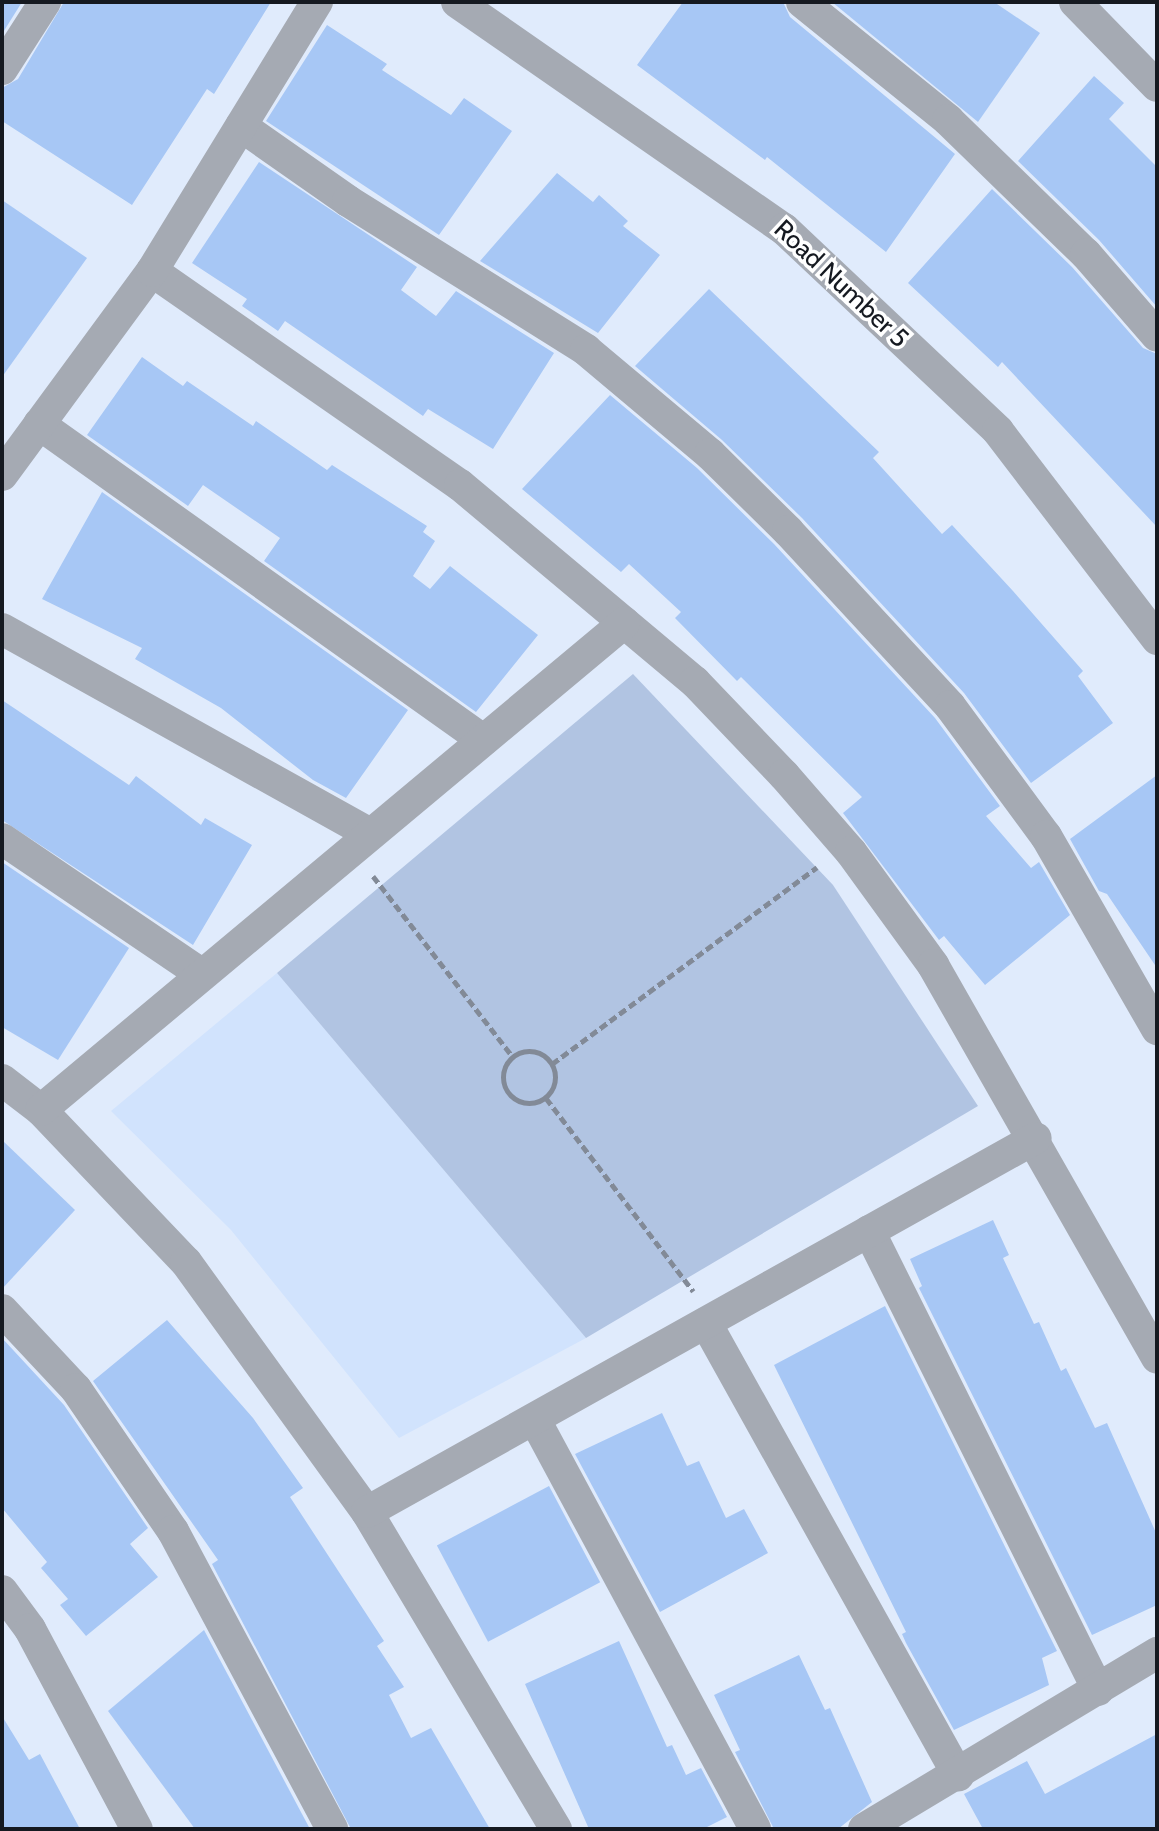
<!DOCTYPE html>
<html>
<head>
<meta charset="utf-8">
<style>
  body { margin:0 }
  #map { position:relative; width:1159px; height:1831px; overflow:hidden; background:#e0ebfc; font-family:Cabin,sans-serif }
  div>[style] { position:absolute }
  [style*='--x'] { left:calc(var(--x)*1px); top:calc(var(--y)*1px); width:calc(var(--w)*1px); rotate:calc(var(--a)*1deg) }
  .built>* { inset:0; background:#d1e3fd }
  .green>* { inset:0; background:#b1c4e2 }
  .building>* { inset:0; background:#a7c7f5; transform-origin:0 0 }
  .path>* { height:5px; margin-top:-2.5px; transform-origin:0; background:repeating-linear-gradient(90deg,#828a97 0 8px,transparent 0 12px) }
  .path>.ring { margin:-2.5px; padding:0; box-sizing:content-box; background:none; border:5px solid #828a97; border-radius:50% }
  .street>* { height:32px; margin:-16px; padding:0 16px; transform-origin:16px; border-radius:16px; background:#a5aab3 }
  span { translate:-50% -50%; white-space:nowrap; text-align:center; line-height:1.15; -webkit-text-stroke:7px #fff; paint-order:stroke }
  .street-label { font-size:26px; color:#151920 }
  .frame { position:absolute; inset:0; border:4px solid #151920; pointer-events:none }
</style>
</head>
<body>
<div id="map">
  <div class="built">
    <div style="clip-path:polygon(277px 973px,586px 1338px,399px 1438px,231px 1230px,111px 1111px)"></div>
  </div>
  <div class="green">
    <div style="clip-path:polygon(633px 674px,833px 885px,978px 1106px,586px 1338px,277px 973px)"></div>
  </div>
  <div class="building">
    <div style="clip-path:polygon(2px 2px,22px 2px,2px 34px)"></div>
    <div style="clip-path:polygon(64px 2px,271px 2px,214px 94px,207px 89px,132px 205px,2px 121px,2px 88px,18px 79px)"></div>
    <div style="clip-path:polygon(683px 2px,783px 2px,790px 17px,955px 154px,886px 252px,767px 157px,765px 160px,637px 65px)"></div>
    <div style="clip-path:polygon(832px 2px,994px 2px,1040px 33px,978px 122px)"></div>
    <div style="clip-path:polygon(327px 25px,387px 64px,382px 70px,451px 115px,464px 98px,512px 131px,439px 235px,266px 121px)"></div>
    <div style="clip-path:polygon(1094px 76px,1124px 103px,1109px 119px,1157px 167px,1157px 307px,1099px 240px,1018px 161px)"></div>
    <div style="clip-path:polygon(259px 162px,417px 267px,401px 290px,436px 316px,456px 291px,554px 353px,493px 449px,428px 409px,423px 416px,285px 321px,278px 331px,242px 306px,247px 299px,192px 263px)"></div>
    <div style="clip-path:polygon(557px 173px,593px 202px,599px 195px,628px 221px,623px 226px,660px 255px,598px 333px,480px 261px)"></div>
    <div style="clip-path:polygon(992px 189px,1072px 267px,1143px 348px,1157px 354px,1157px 527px,1002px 362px,998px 367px,908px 283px)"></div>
    <div style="clip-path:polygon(2px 200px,87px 258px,2px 377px)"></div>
    <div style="clip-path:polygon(709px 289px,879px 452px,873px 458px,942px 534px,952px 525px,1013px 591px,1083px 671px,1078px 676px,1113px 723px,1031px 783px,964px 693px,802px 518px,722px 440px,635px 366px)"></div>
    <div style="clip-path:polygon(142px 357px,183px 386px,187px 381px,253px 426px,256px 421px,327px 470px,332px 465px,427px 526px,423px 532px,435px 541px,413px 576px,430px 589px,450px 566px,538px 635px,476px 712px,264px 561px,280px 538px,203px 485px,188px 506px,87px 435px)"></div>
    <div style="clip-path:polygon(610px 395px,697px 468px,774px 544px,935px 718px,1000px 806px,986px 816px,1031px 868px,1039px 862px,1070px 915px,985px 985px,944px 936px,939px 940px,843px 813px,862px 797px,741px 677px,737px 681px,675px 618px,681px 612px,629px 564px,621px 572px,522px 489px)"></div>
    <div style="clip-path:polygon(102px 492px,408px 710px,346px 798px,313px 780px,221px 708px,135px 659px,142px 648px,42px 599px)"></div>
    <div style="clip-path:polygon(2px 700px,129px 785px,136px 776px,201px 825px,205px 818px,252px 845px,193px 945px,2px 820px)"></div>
    <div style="clip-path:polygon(1157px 775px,1157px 968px,1107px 894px,1099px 891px,1070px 839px)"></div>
    <div style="clip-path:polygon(2px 862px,129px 948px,58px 1060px,2px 1027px)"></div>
    <div style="clip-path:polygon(2px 1140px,75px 1210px,2px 1289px)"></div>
    <div style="clip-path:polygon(993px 1220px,1009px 1255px,1003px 1258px,1034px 1324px,1039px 1322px,1061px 1371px,1066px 1368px,1095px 1428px,1107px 1423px,1157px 1535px,1157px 1605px,1092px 1635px,919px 1288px,922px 1286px,910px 1259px)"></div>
    <div style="clip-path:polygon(885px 1306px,1057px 1651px,1042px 1658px,1049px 1685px,954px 1730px,906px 1643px,902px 1634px,906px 1632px,774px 1365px)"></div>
    <div style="clip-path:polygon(167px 1320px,253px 1418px,303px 1488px,290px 1497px,384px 1641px,377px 1646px,404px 1687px,389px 1695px,411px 1738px,431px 1728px,490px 1829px,351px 1829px,212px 1564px,218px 1560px,93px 1381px)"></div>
    <div style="clip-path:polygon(2px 1338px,64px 1405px,148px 1528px,130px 1544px,158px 1577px,86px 1636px,60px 1605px,68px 1599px,41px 1568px,47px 1562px,2px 1508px)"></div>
    <div style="clip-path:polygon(662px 1413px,687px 1466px,699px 1461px,726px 1518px,744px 1509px,768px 1553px,660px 1612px,575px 1454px)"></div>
    <div style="left:549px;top:1486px;width:109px;height:127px;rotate:62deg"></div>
    <div style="clip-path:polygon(204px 1630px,310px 1829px,195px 1829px,108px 1711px)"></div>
    <div style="clip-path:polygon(619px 1641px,667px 1747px,672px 1745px,686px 1775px,701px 1768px,727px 1817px,703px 1829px,589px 1829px,525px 1684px)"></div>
    <div style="clip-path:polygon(799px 1655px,825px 1710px,830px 1708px,872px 1802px,838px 1829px,774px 1829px,735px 1752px,740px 1750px,714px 1695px)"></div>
    <div style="clip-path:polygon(2px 1716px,29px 1760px,40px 1754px,80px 1829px,2px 1829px)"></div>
    <div style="clip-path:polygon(1157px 1734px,1157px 1829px,983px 1829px,964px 1794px,1027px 1761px,1045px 1794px)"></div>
  </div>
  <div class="path">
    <div style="--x:373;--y:876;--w:229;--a:52.3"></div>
    <div class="ring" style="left:503px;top:1051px;width:47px;height:47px"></div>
    <div style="--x:552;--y:1064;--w:330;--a:-36.6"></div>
    <div style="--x:546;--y:1098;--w:243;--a:52.7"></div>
  </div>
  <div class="street">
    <div style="--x:457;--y:2;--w:398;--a:34.8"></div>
    <div style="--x:784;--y:229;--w:294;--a:43.3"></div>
    <div style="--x:998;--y:431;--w:262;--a:52.6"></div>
    <div style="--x:802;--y:2;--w:188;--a:38.9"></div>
    <div style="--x:948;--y:120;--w:192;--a:44.2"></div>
    <div style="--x:1086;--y:254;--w:108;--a:49.1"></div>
    <div style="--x:1075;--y:2;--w:117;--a:45.7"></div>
    <div style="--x:2;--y:69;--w:80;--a:-57.3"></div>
    <div style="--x:241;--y:126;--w:131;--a:35"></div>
    <div style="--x:348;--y:201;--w:281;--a:32"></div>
    <div style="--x:586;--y:350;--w:162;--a:40"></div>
    <div style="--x:710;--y:454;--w:110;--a:44.6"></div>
    <div style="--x:788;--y:531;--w:238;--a:47.2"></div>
    <div style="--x:950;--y:706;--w:162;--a:53.6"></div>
    <div style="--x:1046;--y:836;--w:223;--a:60.1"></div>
    <div style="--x:152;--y:271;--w:375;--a:34.8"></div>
    <div style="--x:460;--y:485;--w:307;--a:40"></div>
    <div style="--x:695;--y:682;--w:129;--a:46.3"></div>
    <div style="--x:784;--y:775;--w:102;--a:49"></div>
    <div style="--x:851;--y:852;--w:140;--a:54"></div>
    <div style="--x:933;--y:965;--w:452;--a:60.3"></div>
    <div style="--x:39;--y:424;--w:545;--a:35.44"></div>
    <div style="--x:2;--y:475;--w:253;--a:-53.7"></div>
    <div style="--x:152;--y:271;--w:316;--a:-58.5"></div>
    <div style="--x:2;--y:629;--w:420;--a:29.1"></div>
    <div style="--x:2;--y:839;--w:239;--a:34.1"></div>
    <div style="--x:2;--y:1080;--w:49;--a:37.6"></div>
    <div style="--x:41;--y:1110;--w:210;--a:46.4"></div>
    <div style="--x:186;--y:1262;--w:309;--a:54.1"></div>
    <div style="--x:367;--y:1512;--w:369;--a:59.2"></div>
    <div style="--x:41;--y:1110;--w:760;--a:-39.87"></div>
    <div style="--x:869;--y:1231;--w:513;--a:63.48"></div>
    <div style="--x:2;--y:1310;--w:108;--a:46.9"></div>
    <div style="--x:76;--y:1389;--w:172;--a:55.7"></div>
    <div style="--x:173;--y:1531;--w:338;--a:61.9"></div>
    <div style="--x:706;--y:1323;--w:518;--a:60.86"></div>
    <div style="--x:535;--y:1420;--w:464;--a:61.7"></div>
    <div style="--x:367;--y:1512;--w:766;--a:-29.21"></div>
    <div style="--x:2;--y:1591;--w:47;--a:53.6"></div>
    <div style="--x:30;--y:1629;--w:227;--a:61.9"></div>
    <div style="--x:864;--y:1829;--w:342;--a:-31"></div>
  </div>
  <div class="street-label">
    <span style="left:841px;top:284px;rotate:43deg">Road Number 5</span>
  </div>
  <div class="frame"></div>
</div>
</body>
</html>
